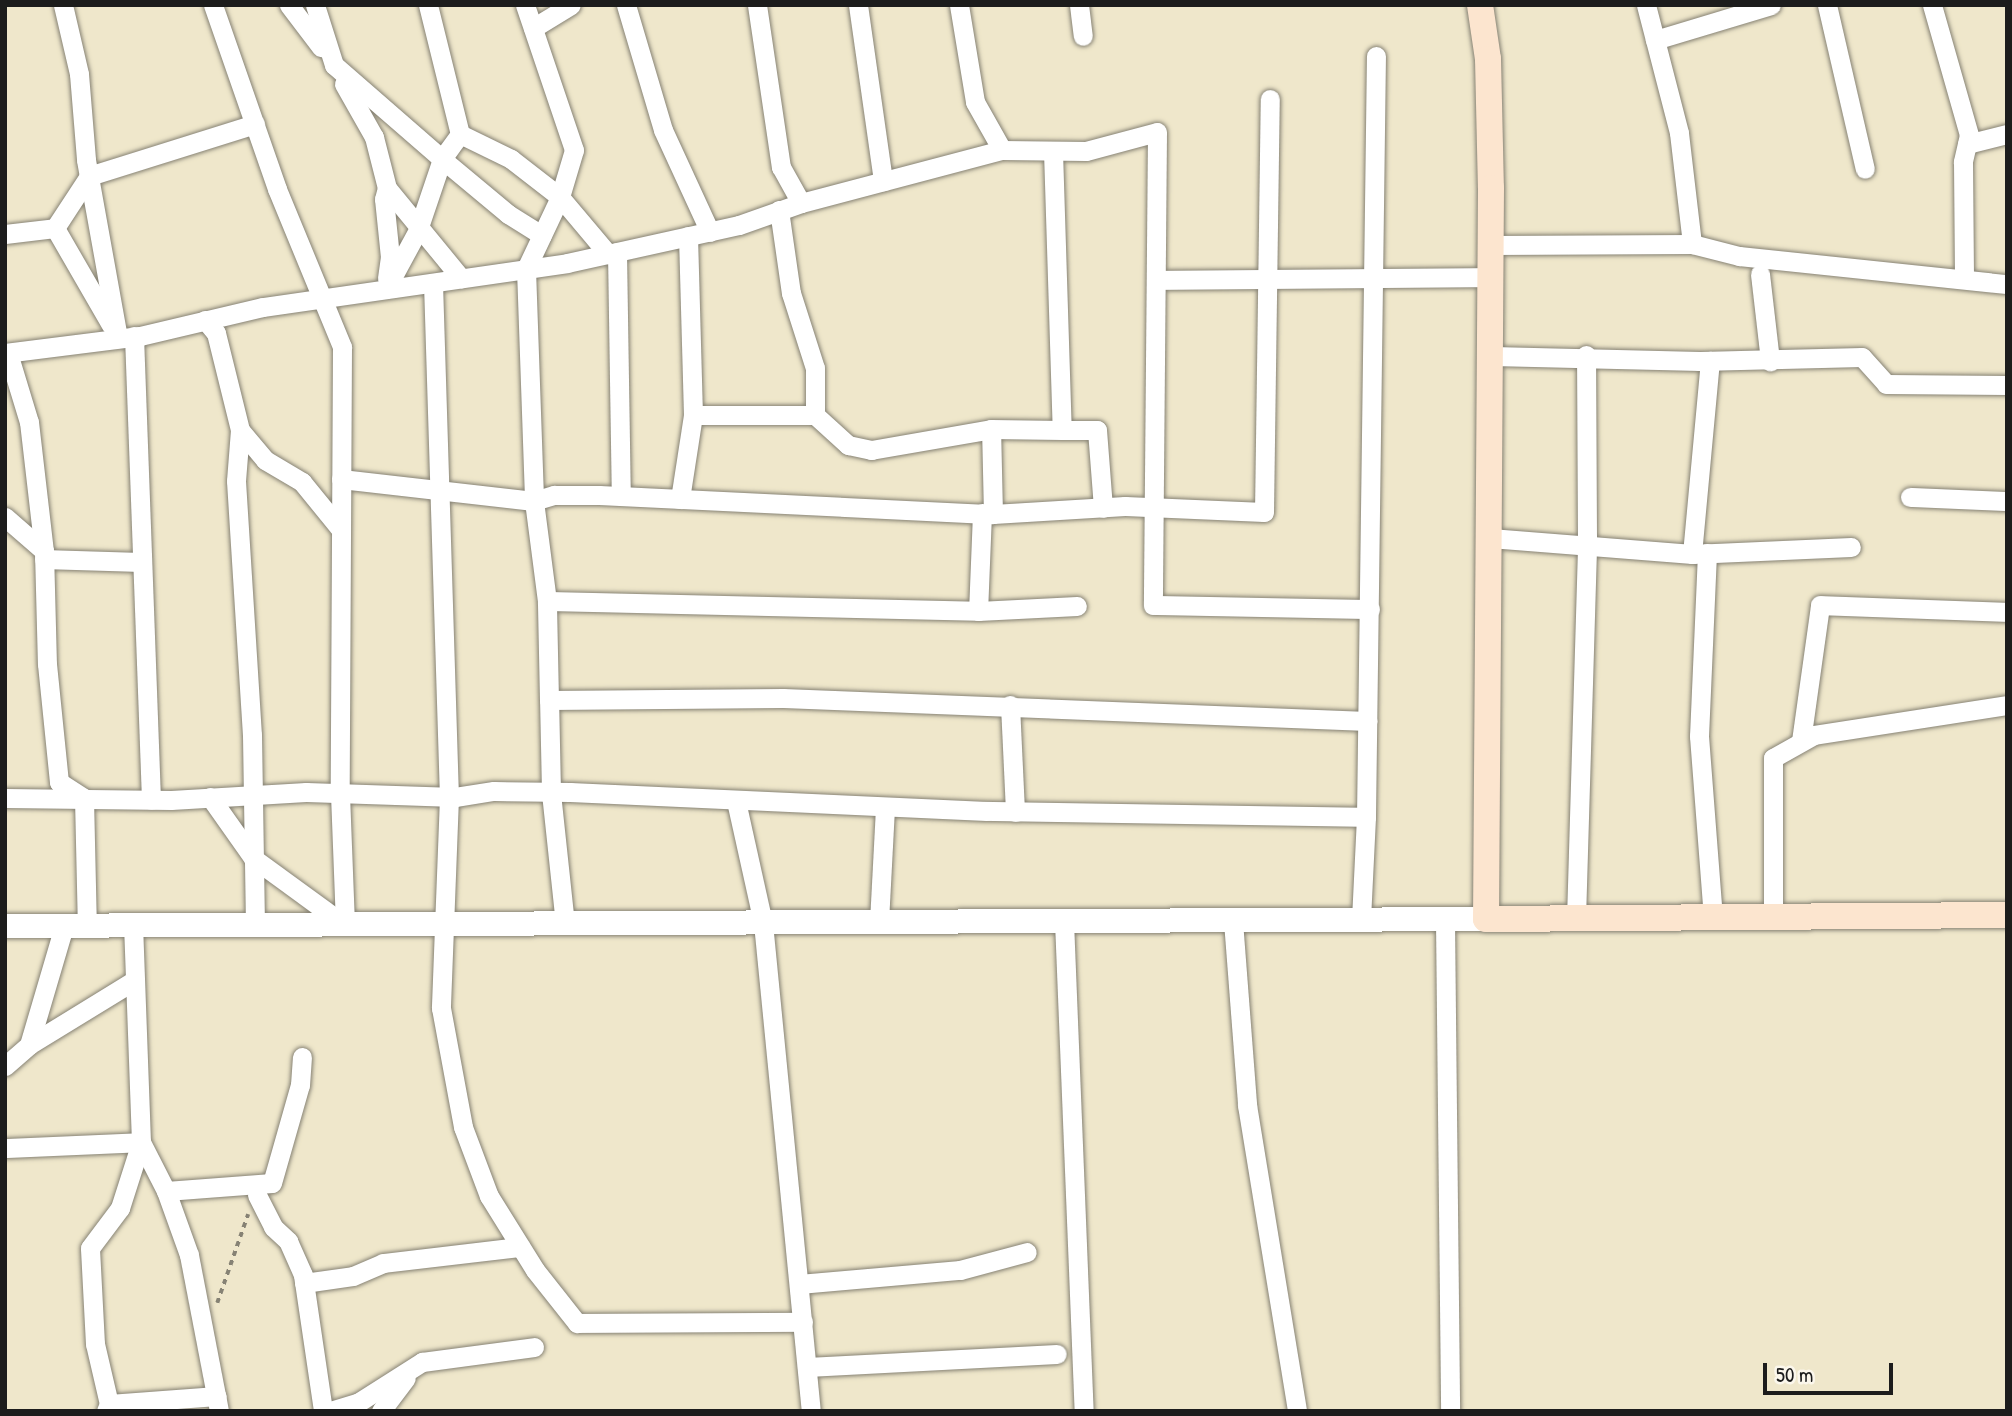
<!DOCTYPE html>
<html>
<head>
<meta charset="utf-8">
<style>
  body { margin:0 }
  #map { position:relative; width:2012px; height:1416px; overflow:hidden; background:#efe7cb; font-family:"Patrick Hand",sans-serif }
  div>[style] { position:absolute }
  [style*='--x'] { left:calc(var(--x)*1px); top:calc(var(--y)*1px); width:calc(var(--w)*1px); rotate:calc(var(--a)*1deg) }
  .path>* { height:3.5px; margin-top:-1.75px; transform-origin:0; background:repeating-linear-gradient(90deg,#868274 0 5px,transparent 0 10px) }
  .roads { filter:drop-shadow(0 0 2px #868274) drop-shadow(0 0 2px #868274) }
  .minor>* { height:19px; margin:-9.5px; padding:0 9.5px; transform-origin:9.5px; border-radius:9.5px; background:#fff }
  .tertiary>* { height:24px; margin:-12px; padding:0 12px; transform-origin:12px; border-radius:12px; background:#fff }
  .secondary>* { height:26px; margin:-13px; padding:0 13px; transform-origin:13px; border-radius:13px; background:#fce5cf }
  span { translate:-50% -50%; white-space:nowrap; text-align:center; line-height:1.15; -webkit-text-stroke:5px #fbf7ec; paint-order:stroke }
  .frame { position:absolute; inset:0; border:7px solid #1c1c1c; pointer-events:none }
  .scale { position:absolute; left:1763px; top:1363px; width:130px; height:32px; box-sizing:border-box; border:4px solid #1c1c1c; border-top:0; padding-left:9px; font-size:21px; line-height:24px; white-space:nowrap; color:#1c1c1c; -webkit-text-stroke:5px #fbf7ec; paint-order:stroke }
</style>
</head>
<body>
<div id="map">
  <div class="path">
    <div style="--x:217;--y:1303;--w:94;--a:-70.8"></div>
  </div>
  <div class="roads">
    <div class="minor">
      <div style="--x:63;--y:5;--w:71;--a:76.9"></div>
      <div style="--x:79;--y:74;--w:86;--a:85.3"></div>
      <div style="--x:86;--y:160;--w:181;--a:79.8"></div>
      <div style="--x:213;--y:5;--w:195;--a:70.8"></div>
      <div style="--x:277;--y:189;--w:171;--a:67.6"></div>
      <div style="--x:342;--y:347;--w:447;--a:90.3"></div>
      <div style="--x:340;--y:794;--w:131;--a:87.8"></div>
      <div style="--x:289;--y:5;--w:53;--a:52.7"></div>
      <div style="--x:315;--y:5;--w:63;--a:72.4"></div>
      <div style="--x:334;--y:65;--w:143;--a:41"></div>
      <div style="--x:442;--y:159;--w:75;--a:108.7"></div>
      <div style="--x:418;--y:230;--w:67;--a:118.5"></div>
      <div style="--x:428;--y:5;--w:133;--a:76.1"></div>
      <div style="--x:460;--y:134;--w:57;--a:26.1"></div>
      <div style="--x:511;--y:159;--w:62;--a:37.8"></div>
      <div style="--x:560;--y:197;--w:80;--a:115.3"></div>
      <div style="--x:526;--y:269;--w:232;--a:88"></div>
      <div style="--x:534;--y:501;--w:101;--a:82.6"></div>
      <div style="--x:525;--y:5;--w:153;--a:71.3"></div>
      <div style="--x:574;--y:150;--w:49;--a:106.6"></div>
      <div style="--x:560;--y:197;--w:75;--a:49.9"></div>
      <div style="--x:626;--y:5;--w:130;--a:73.5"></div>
      <div style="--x:663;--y:130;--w:112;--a:65.3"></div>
      <div style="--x:757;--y:5;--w:164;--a:81.6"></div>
      <div style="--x:781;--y:167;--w:41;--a:60.9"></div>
      <div style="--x:858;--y:5;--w:178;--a:81.9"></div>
      <div style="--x:959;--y:5;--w:98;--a:80.6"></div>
      <div style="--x:975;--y:102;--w:55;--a:60.6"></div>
      <div style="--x:1079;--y:5;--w:31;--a:83"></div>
      <div style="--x:1646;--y:5;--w:132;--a:75.5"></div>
      <div style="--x:1679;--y:133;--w:112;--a:83.3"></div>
      <div style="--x:1827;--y:5;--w:168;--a:77"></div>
      <div style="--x:1932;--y:5;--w:135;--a:74.1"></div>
      <div style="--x:1969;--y:135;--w:28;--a:103"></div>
      <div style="--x:1963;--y:162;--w:115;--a:89.5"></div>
      <div style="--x:533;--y:28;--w:44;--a:-31.2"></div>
      <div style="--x:1655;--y:40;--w:121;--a:-16.8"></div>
      <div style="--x:344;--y:84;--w:61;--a:60.5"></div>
      <div style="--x:374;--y:137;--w:53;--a:75.7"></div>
      <div style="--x:387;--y:188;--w:117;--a:50.6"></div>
      <div style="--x:460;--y:134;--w:31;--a:126"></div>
      <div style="--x:442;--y:159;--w:86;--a:39.8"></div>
      <div style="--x:508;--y:214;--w:40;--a:32"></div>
      <div style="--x:1967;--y:144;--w:41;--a:-14"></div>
      <div style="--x:1053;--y:151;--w:279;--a:88.2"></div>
      <div style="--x:1062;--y:430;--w:35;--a:0"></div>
      <div style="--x:1097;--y:430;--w:78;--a:85.6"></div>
      <div style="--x:779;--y:210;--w:84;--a:81.8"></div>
      <div style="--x:791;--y:293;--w:79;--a:72.3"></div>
      <div style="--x:815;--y:368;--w:47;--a:90"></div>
      <div style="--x:55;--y:228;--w:62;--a:-56.8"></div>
      <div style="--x:89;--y:176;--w:174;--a:-17.4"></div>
      <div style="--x:5;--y:234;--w:50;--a:-6.8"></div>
      <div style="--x:55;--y:228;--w:112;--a:60"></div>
      <div style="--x:688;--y:236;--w:179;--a:88.4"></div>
      <div style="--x:693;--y:415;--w:122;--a:0"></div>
      <div style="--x:815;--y:415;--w:45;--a:42.3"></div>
      <div style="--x:848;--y:445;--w:24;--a:12"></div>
      <div style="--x:871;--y:450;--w:122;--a:-9.9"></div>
      <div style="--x:1491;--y:245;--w:201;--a:-0.3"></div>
      <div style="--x:1692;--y:244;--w:49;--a:14.3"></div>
      <div style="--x:1739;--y:256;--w:269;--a:6"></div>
      <div style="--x:617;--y:252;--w:244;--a:89.1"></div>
      <div style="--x:1760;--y:274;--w:88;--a:83.4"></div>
      <div style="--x:387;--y:278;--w:21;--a:-82"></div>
      <div style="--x:390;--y:257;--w:58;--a:-95.9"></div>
      <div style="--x:384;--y:199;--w:11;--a:-75"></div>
      <div style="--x:1156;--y:280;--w:335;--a:-0.5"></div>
      <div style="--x:433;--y:283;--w:514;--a:88.22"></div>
      <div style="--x:449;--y:797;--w:211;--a:92.2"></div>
      <div style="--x:441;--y:1008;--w:121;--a:79.5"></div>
      <div style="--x:463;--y:1127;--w:74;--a:69.4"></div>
      <div style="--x:489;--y:1196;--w:87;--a:58.1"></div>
      <div style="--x:535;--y:1270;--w:68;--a:51.6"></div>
      <div style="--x:577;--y:1323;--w:226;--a:-0.3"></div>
      <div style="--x:205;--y:320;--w:17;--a:50"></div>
      <div style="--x:216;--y:333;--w:100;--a:76.1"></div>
      <div style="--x:240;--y:430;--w:39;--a:50"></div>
      <div style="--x:265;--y:460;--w:43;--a:30.7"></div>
      <div style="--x:302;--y:482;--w:62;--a:50.9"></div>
      <div style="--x:134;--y:336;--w:464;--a:87.9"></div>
      <div style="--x:5;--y:353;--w:136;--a:-7.2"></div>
      <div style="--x:140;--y:336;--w:126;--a:-13.3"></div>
      <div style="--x:263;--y:307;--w:307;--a:-8.2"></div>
      <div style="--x:567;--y:263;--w:176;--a:-12.5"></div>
      <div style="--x:739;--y:225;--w:66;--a:-19.5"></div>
      <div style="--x:801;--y:203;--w:208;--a:-14.8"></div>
      <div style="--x:1002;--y:150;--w:84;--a:0.7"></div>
      <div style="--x:1086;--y:151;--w:73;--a:-15"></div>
      <div style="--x:1157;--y:132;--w:473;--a:90.5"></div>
      <div style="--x:1153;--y:605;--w:217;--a:1.1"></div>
      <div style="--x:8;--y:353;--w:72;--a:73.1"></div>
      <div style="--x:29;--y:422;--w:130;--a:83.4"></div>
      <div style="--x:1492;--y:356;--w:208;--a:1.4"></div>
      <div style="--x:1700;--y:361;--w:162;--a:-1.4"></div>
      <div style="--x:1862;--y:357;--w:36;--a:48"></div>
      <div style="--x:1886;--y:384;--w:121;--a:0.5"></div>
      <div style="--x:240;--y:430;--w:51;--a:94.5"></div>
      <div style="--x:236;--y:481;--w:255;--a:86.4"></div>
      <div style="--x:252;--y:735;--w:190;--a:89.1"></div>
      <div style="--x:341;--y:479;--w:194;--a:6.5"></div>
      <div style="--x:534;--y:501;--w:21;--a:-17"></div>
      <div style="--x:554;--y:495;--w:45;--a:0"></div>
      <div style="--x:599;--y:495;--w:394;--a:2.8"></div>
      <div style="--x:993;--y:514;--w:132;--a:-3.5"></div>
      <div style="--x:1125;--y:506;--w:139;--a:2.5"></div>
      <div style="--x:1264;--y:512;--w:413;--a:-89.2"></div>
      <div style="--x:1910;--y:497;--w:97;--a:2.4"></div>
      <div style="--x:680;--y:499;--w:85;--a:-81.2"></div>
      <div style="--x:982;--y:513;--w:98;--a:92.3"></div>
      <div style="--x:978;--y:611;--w:99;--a:-2.9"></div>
      <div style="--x:993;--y:514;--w:85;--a:-91.3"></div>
      <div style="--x:991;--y:429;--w:71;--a:0.8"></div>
      <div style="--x:5;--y:517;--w:52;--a:41.1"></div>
      <div style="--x:44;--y:551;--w:113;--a:88.5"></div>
      <div style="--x:47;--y:664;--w:119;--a:84.2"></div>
      <div style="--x:59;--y:782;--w:30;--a:33"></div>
      <div style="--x:84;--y:798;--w:128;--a:88.7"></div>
      <div style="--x:1490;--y:538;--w:203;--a:4.5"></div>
      <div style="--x:1692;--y:554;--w:159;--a:-2.5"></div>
      <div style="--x:1707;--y:553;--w:183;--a:92.5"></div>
      <div style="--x:1699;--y:736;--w:183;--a:85.6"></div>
      <div style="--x:1692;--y:554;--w:194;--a:-84.7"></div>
      <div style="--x:44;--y:559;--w:96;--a:1.8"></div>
      <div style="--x:549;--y:700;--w:99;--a:-91.2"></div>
      <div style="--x:547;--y:601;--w:431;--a:1.3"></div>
      <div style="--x:1010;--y:705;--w:107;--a:87.3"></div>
      <div style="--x:1801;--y:741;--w:137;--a:-82"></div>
      <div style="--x:1820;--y:605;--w:187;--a:2.1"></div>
      <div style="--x:210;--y:797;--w:75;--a:54.8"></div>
      <div style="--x:253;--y:858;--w:114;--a:36.1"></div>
      <div style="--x:5;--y:798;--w:166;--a:0.7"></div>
      <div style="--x:171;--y:800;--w:135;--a:-3.4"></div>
      <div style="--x:306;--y:792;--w:149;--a:1.9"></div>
      <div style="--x:455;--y:797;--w:39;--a:-9"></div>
      <div style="--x:494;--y:791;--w:76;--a:0.8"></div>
      <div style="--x:570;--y:792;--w:417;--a:2.6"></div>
      <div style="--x:987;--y:811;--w:379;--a:0.9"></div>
      <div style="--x:1366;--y:817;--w:103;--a:92.8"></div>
      <div style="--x:736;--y:801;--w:125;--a:77.5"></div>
      <div style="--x:763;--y:923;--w:490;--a:84.4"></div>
      <div style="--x:1366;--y:817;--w:761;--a:-89.25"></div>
      <div style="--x:1773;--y:918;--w:160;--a:-90"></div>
      <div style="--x:1773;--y:758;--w:47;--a:-29.3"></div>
      <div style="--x:1814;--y:735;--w:195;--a:-8.8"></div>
      <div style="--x:1576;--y:919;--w:381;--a:-88.3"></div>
      <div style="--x:1587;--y:538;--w:183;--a:-90.3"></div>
      <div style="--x:1445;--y:920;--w:491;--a:89.4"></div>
      <div style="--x:1064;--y:921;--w:490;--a:87.7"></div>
      <div style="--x:1233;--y:921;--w:185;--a:85.6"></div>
      <div style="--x:1247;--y:1105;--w:310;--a:80.7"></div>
      <div style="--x:879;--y:922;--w:114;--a:-87"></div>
      <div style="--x:565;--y:924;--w:133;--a:-96.1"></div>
      <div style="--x:551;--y:792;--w:92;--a:-91.2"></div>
      <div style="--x:549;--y:700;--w:234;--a:-0.5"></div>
      <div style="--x:783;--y:698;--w:585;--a:2.25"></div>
      <div style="--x:29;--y:1045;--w:124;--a:-31.5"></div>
      <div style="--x:5;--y:1066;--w:32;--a:-41"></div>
      <div style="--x:29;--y:1045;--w:124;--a:-73.6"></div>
      <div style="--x:141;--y:1142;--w:55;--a:63"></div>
      <div style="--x:166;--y:1191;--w:106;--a:-4.3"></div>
      <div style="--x:272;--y:1183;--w:102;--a:-74.1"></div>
      <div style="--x:300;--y:1085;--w:28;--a:-86"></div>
      <div style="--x:5;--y:1148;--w:136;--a:-2.5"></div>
      <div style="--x:166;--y:1191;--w:68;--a:70.2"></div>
      <div style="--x:189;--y:1255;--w:159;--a:79.1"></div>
      <div style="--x:257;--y:1195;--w:36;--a:63"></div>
      <div style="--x:273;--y:1227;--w:21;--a:43"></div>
      <div style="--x:288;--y:1241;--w:37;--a:66"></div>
      <div style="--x:303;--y:1275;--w:137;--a:81.6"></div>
      <div style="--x:304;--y:1283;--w:49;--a:-8.1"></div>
      <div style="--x:353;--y:1276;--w:33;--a:-23"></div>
      <div style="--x:383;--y:1263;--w:138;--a:-6.7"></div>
      <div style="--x:799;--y:1284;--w:162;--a:-5"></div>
      <div style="--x:960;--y:1270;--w:69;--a:-15"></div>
      <div style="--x:807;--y:1367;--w:250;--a:-3"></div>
      <div style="--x:109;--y:1404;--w:108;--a:-4.2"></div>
      <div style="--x:106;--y:1411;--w:8;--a:-67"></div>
      <div style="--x:109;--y:1404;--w:62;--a:-103.1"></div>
      <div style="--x:95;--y:1344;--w:96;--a:-93"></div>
      <div style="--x:90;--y:1248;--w:50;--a:-53.1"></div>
      <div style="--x:120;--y:1208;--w:69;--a:-72.3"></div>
      <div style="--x:141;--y:1142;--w:216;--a:-92.1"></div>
      <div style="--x:330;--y:1411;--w:30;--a:-17"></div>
      <div style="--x:359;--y:1402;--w:75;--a:-32.4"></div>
      <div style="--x:422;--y:1362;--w:113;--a:-7.6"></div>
      <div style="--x:381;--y:1411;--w:41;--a:-52.9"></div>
    </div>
    <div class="tertiary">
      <div style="--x:5;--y:926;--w:1481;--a:-0.27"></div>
    </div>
    <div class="secondary">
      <div style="--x:1480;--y:5;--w:55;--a:81.6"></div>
      <div style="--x:1488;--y:59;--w:129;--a:88.7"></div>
      <div style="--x:1491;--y:188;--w:731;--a:90.39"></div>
      <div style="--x:1486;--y:919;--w:521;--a:-0.44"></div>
    </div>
  </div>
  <div class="frame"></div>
  <div class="scale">50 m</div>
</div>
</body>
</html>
